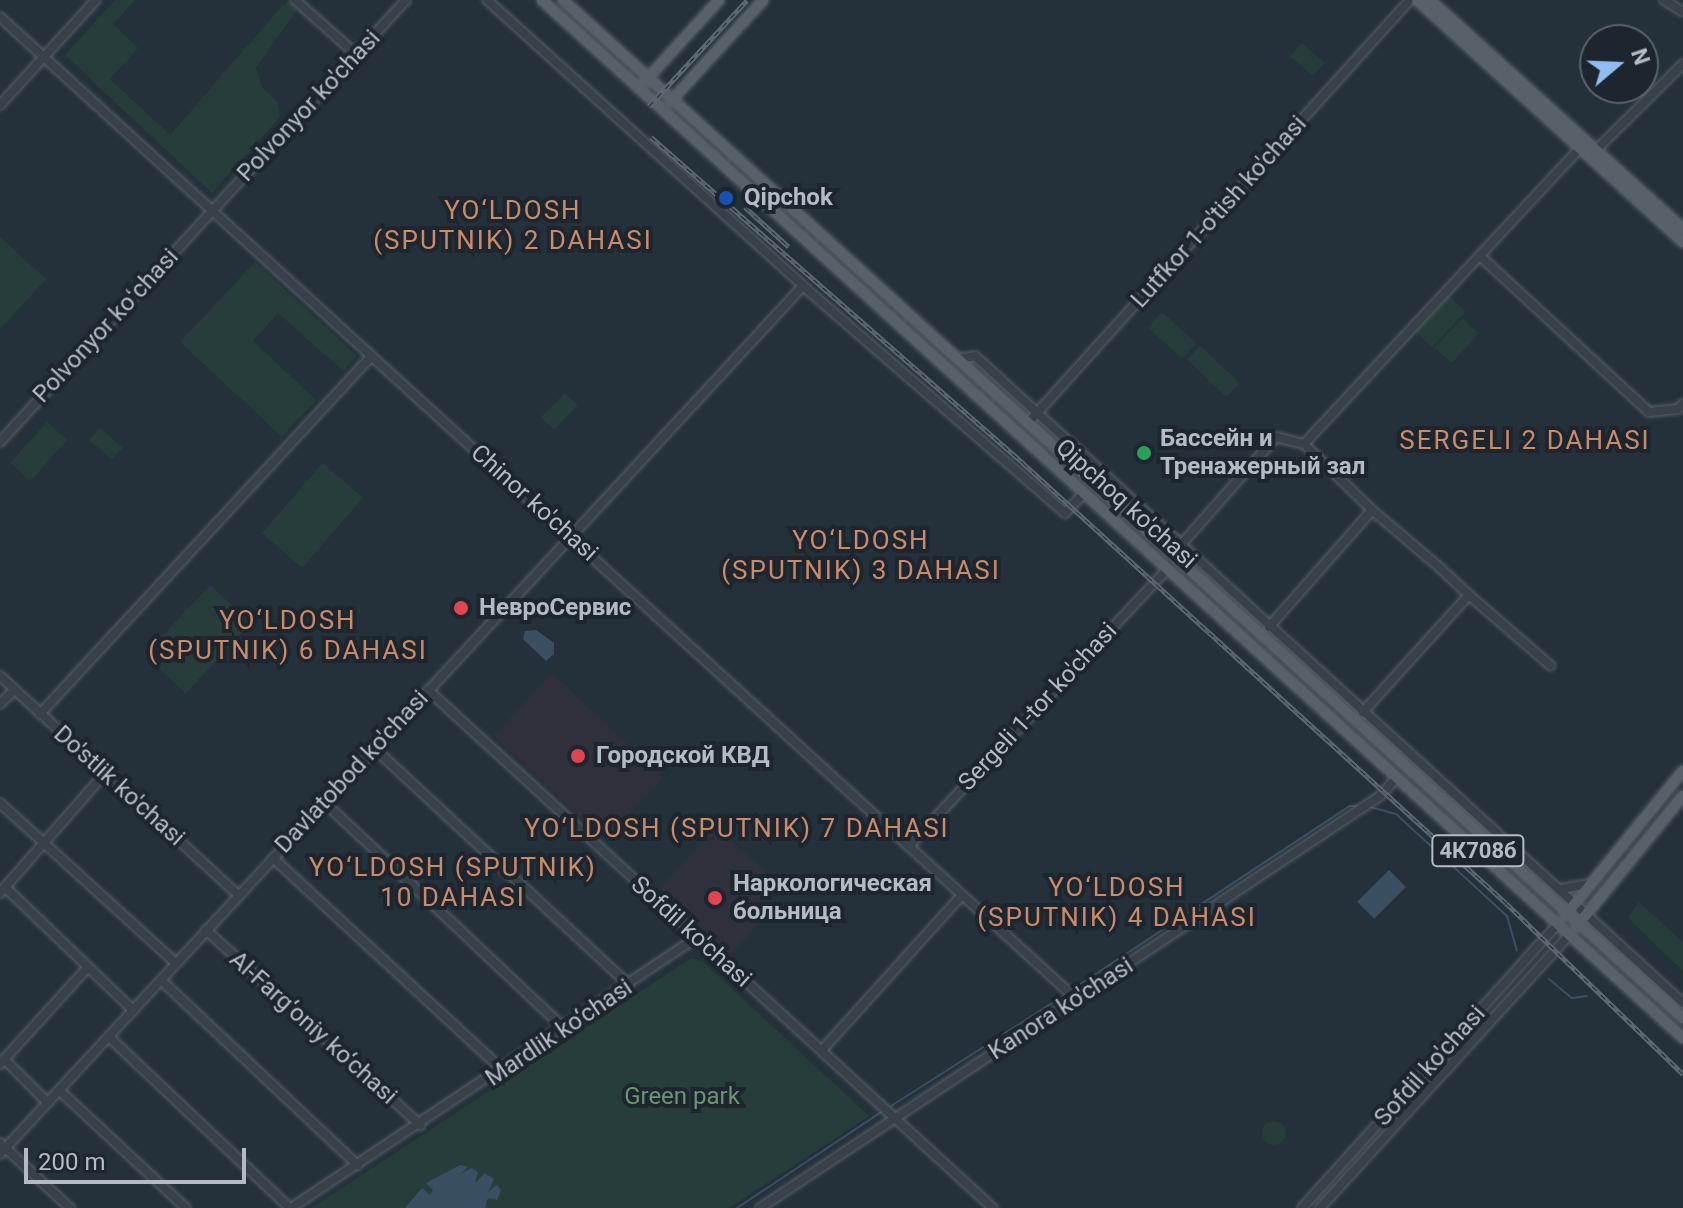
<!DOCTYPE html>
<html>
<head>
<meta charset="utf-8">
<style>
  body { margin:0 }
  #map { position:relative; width:1683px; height:1208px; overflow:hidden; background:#24303a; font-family:Roboto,sans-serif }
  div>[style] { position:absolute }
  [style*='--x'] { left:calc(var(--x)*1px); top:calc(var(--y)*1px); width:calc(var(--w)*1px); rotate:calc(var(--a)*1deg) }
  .medical>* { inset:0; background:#302f3c; transform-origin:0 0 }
  .green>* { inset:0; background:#273d3c; transform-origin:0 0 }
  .round { border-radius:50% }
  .water>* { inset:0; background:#3b4f62; transform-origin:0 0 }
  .stream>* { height:2px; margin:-1px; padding:0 1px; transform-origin:1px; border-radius:1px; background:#3b4f62 }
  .roads { filter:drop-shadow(0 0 2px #565f68) drop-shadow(0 0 2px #565f68) }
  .minor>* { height:8px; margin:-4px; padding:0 4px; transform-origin:4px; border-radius:4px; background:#38414a }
  .major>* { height:10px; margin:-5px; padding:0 5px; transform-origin:5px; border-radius:5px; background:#56616a }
  .rail>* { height:5px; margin-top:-2.5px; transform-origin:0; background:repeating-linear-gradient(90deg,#1d262f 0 6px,#5a6671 0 12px); box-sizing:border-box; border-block:2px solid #5a6671 }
  .dots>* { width:22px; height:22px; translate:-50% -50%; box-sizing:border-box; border:4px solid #1d262f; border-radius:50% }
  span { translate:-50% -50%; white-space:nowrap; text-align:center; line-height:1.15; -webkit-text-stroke:8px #1d262f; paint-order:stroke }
  .shield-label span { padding:2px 6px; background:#1d262f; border:2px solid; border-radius:6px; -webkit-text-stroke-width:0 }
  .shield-label { font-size:22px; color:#b3bcc6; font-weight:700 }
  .street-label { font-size:24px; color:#b3bcc6 }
  .poi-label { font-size:24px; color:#b3bcc6; font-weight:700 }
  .left { translate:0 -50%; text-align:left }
  .park-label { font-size:24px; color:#6c9572 }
  .neighbourhood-label { font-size:26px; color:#cc8b68; letter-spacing:2px }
  .north { position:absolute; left:1579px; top:24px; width:80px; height:80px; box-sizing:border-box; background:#1d262f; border:2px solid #59626b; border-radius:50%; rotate:71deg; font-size:22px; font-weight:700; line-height:32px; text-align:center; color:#b3bcc6 }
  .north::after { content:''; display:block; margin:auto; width:28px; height:36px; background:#8fbdf0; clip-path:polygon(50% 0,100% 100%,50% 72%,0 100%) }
  .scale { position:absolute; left:24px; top:1148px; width:222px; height:36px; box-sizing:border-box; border:4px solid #b3bcc6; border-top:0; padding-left:10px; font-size:24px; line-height:28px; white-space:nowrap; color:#b3bcc6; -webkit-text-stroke:6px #1d262f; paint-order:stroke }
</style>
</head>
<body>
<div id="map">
  <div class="medical">
    <div style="left:552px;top:673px;width:153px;height:86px;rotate:43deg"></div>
    <div style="clip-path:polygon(717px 827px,775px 881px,756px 906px,766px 917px,730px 955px,659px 889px)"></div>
  </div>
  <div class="green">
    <div style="clip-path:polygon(115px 0,135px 0,113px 24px,138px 48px,110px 79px,170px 135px,282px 6px,288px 2px,297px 10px,256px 68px,262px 87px,278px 103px,280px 117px,212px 193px,65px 55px)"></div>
    <div style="left:1302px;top:43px;width:30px;height:18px;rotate:41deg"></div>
    <div style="clip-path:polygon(0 237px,46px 279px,0 329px)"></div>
    <div style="clip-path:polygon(255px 262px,357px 356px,343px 371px,278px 313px,253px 341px,316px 400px,282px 437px,180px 342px)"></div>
    <div style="left:1449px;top:296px;width:23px;height:49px;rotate:43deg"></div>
    <div style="left:1162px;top:312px;width:46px;height:21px;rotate:42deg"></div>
    <div style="left:1462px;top:318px;width:23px;height:40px;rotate:43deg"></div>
    <div style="left:1200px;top:346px;width:54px;height:19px;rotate:43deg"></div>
    <div style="left:565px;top:393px;width:18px;height:34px;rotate:45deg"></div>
    <div style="left:47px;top:422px;width:27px;height:55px;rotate:42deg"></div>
    <div style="left:100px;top:428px;width:30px;height:16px;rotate:42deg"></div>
    <div style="left:323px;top:463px;width:53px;height:93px;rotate:41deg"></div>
    <div style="left:210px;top:585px;width:56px;height:96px;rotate:43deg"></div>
    <div style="clip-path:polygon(1639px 902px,1683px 942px,1683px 971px,1628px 918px)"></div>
    <div style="clip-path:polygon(692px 958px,702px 961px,869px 1116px,729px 1208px,311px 1208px)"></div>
    <div class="round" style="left:1262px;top:1121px;width:24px;height:24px"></div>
  </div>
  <div class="water">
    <div style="clip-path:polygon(536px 630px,554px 643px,554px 654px,546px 661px,523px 639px,525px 631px)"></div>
    <div style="left:1389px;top:870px;width:24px;height:45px;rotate:45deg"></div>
    <div style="clip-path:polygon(460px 1165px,468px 1167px,459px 1175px,471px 1168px,478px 1172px,475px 1183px,485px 1173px,494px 1179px,488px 1192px,497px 1185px,501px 1190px,497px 1200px,488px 1198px,485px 1208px,405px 1208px,422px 1188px,430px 1195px,433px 1190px,426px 1183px)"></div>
  </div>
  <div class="stream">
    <div style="--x:1370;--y:807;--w:27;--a:15"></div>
    <div style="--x:1396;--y:814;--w:151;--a:42.6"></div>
    <div style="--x:1507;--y:916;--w:36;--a:74"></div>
    <div style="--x:1549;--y:979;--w:30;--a:40"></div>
    <div style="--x:1572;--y:998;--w:15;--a:-8"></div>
    <div style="--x:1070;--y:991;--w:336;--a:-33.5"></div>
    <div style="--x:1350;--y:806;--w:10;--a:0"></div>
    <div style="--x:888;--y:1108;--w:210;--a:-32.6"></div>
    <div style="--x:737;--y:1208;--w:175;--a:-33.6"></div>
  </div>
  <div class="roads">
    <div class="minor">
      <div style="--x:295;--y:0;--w:83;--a:41.6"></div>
      <div style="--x:487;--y:0;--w:426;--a:42.1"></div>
      <div style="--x:803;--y:286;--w:347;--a:40.9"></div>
      <div style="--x:1065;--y:513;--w:28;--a:-46"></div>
      <div style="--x:1664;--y:0;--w:22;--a:32"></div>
      <div style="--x:0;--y:17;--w:1457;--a:42.38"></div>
      <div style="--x:0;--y:105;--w:142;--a:-47.6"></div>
      <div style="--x:1593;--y:153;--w:127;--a:-44.7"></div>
      <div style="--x:1480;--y:256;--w:230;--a:42.7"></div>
      <div style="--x:1649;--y:412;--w:29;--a:-6"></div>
      <div style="--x:1678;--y:409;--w:7;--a:-45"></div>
      <div style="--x:957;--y:359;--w:18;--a:-9"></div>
      <div style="--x:975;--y:356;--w:959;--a:42.42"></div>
      <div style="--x:1028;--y:423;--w:570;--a:-47.92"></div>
      <div style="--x:0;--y:442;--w:600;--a:-47.43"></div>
      <div style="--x:1304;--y:444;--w:409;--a:-47"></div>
      <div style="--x:1180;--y:546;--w:145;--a:-48.6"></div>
      <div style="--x:1276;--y:437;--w:29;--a:14"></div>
      <div style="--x:1304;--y:444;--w:95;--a:44.1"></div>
      <div style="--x:1469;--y:595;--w:108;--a:40.9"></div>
      <div style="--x:1269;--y:627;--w:156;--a:-48.6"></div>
      <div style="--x:1372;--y:510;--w:88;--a:40.4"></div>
      <div style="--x:1439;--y:567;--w:41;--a:43"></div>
      <div style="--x:1469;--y:595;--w:158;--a:132.2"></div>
      <div style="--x:0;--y:676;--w:323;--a:42.6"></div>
      <div style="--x:428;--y:690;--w:767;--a:42.52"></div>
      <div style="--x:0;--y:704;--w:20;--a:-45"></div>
      <div style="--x:40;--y:714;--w:488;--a:-47.2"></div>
      <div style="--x:374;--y:748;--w:348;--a:42.9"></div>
      <div style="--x:324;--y:802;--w:331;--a:43.3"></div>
      <div style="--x:0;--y:803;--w:238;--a:42.3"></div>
      <div style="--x:909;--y:846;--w:379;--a:-47"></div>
      <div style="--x:273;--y:858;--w:314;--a:42.7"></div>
      <div style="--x:5;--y:887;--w:178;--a:43.9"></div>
      <div style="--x:1561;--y:889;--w:29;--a:-10"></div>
      <div style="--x:0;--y:893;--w:159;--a:-48.8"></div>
      <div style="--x:206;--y:930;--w:290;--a:42.3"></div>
      <div style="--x:161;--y:980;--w:270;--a:43.3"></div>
      <div style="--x:109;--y:1037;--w:249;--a:43.4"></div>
      <div style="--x:822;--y:1050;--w:209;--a:-47.9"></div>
      <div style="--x:4;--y:1059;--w:62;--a:45"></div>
      <div style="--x:0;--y:1064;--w:131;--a:-47.8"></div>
      <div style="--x:60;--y:1091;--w:172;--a:42.9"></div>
      <div style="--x:0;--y:1143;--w:96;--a:42.9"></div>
      <div style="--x:0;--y:1154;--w:1182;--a:-47.23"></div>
      <div style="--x:291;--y:1208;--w:487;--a:-33.7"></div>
      <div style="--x:760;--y:1208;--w:744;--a:-33.6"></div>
      <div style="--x:1380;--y:796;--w:25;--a:-48"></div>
      <div style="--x:1302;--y:1208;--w:382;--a:-48"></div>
      <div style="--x:1320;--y:1208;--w:371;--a:-47.6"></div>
    </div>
    <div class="major">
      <div style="--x:542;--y:0;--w:1543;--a:42.29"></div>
      <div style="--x:563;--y:0;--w:1514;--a:42.27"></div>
      <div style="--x:1417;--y:0;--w:360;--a:42.3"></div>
      <div style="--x:1430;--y:0;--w:341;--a:42.1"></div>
      <div style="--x:639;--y:88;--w:119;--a:-47.7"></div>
      <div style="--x:670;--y:102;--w:138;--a:-47.6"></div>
      <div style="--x:1565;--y:916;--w:187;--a:-50.9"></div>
      <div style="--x:1576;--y:927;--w:169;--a:-50.8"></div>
    </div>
  </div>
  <div class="rail">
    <div style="--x:649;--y:106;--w:144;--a:-47.2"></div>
    <div style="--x:651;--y:137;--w:495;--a:41.2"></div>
    <div style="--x:1023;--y:463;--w:653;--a:42.33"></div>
    <div style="--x:1506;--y:903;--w:246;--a:44"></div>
    <div style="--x:745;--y:207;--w:59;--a:42.3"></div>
  </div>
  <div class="dots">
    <div style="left:726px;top:198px;background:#1a4fb4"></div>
    <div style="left:1144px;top:453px;background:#2e9e5b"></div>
    <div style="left:461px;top:608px;background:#e0444e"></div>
    <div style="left:578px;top:756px;background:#e0444e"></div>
    <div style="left:715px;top:898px;background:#e0444e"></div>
  </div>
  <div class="shield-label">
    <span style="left:1478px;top:851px">4К708б</span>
  </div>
  <div class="street-label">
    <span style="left:309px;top:106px;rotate:-47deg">Polvonyor ko'chasi</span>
    <span style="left:1219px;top:212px;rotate:-48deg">Lutfkor 1-o'tish ko'chasi</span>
    <span style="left:106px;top:326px;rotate:-47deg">Polvonyor koʻchasi</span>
    <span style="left:534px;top:503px;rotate:42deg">Chinor ko'chasi</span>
    <span style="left:1126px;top:504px;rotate:42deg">Qipchoq ko'chasi</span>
    <span style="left:1038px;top:707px;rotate:-47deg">Sergeli 1-tor ko'chasi</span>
    <span style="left:352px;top:772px;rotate:-47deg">Davlatobod ko'chasi</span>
    <span style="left:119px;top:786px;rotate:42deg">Do'stlik ko'chasi</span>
    <span style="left:691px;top:932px;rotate:42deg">Sofdil ko'chasi</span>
    <span style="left:1061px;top:1009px;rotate:-33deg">Kanora ko'chasi</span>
    <span style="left:313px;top:1028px;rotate:42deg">Al-Farg‘oniy ko‘chasi</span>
    <span style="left:559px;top:1033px;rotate:-34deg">Mardlik ko‘chasi</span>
    <span style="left:1430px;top:1066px;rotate:-48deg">Sofdil ko'chasi</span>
  </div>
  <div class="poi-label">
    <span class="left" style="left:744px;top:198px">Qipchok</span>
    <span class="left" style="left:1160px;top:453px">Бассейн и<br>Тренажерный зал</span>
    <span class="left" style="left:479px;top:608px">НевроСервис</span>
    <span class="left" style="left:596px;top:756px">Городской КВД</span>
    <span class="left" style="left:733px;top:898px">Наркологическая<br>больница</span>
  </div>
  <div class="park-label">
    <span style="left:682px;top:1097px">Green park</span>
  </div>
  <div class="neighbourhood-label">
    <span style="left:513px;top:226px">YO‘LDOSH<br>(SPUTNIK) 2 DAHASI</span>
    <span style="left:1525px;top:441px">SERGELI 2 DAHASI</span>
    <span style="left:861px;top:556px">YO‘LDOSH<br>(SPUTNIK) 3 DAHASI</span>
    <span style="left:288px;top:636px">YO‘LDOSH<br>(SPUTNIK) 6 DAHASI</span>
    <span style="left:737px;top:829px">YO‘LDOSH (SPUTNIK) 7 DAHASI</span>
    <span style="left:453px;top:883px">YO‘LDOSH (SPUTNIK)<br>10 DAHASI</span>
    <span style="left:1117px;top:903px">YO‘LDOSH<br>(SPUTNIK) 4 DAHASI</span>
  </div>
  <div class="north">N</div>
  <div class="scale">200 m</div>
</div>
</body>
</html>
